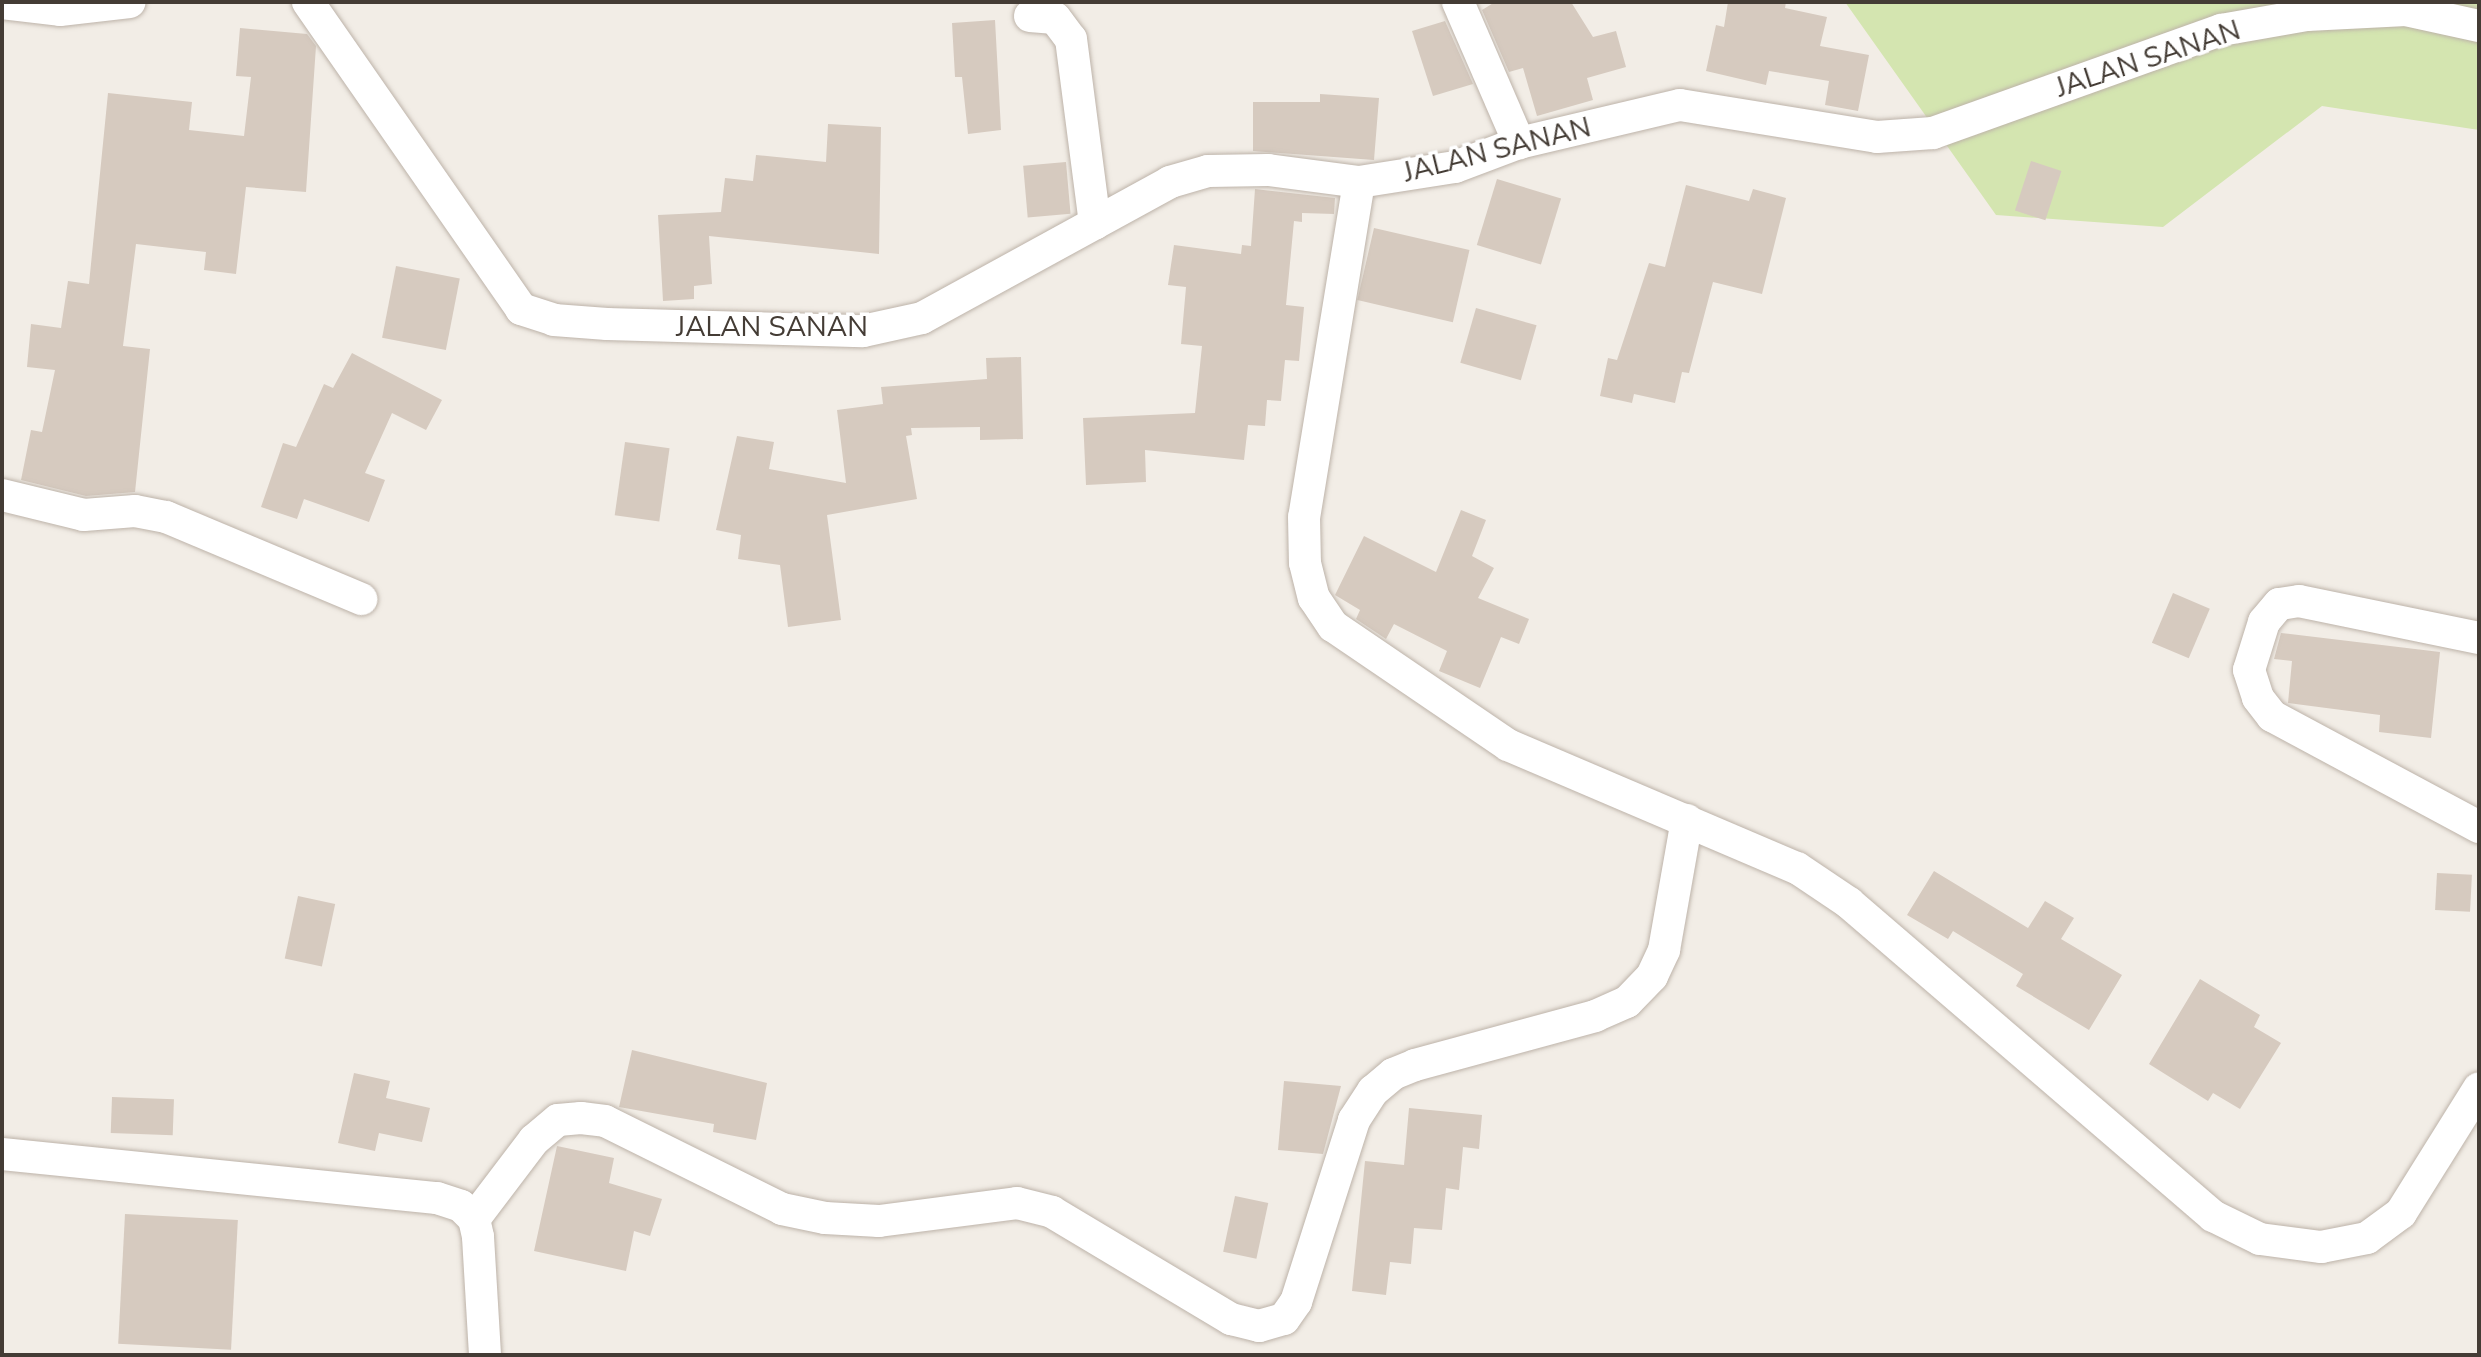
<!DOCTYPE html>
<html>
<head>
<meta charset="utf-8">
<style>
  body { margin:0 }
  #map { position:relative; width:2481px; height:1357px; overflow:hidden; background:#f2ede6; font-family:"Nunito Sans",sans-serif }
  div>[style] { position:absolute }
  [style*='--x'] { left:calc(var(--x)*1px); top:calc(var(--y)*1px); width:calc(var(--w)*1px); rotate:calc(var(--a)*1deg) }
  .green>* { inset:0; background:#d4e5b0 }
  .building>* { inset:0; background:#d6cabf; transform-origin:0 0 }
  .roads { filter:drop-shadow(0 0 2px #bdb3a9) drop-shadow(0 0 2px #bdb3a9) }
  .minor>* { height:32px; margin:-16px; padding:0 16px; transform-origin:16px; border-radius:16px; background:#fff }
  span { translate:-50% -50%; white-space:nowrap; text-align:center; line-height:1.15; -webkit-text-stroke:7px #fff; paint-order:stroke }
  .street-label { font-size:28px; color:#443c35 }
  .frame { position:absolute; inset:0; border:4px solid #443c35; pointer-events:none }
</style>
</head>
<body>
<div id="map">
  <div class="green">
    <div style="clip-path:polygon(1845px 2px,2479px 2px,2479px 130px,2322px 106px,2163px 227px,1996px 215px)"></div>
  </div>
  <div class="building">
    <div style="clip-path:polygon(1495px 2px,1571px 2px,1593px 37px,1616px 31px,1626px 67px,1587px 78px,1593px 100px,1537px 116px,1523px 68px,1509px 72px,1482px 10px)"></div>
    <div style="clip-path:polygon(1728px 2px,1786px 2px,1785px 8px,1827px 17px,1820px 46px,1869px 55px,1858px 111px,1825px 105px,1829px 81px,1769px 71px,1766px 85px,1706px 71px,1716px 25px,1724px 27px)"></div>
    <div style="clip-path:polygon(995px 20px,1001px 130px,968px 134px,962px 77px,955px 77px,952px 23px)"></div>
    <div style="clip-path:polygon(1445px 21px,1473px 84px,1433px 96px,1412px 31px)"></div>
    <div style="clip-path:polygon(240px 28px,307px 34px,316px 46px,306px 192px,246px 187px,236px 274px,204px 270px,206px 252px,136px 244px,123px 346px,150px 349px,135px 492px,86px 496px,21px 480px,31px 430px,42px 432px,55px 370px,27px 367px,31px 324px,61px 328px,68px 281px,89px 284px,108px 93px,192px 102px,189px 130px,244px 136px,251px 77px,236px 76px)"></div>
    <div style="clip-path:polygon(1320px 94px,1379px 98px,1374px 160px,1253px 151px,1253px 102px,1320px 102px)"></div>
    <div style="clip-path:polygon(828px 124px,881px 127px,879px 254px,709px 236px,712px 284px,694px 286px,694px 299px,663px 301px,658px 215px,721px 212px,725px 178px,753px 181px,756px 155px,826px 162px)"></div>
    <div style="left:2031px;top:161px;width:32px;height:52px;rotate:18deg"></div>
    <div style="left:1066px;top:162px;width:52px;height:43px;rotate:85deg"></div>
    <div style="left:1497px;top:179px;width:67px;height:69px;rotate:17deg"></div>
    <div style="clip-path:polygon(1686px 185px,1749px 201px,1753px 189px,1786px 198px,1762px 294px,1713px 282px,1689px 373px,1682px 372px,1675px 403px,1634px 394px,1632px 403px,1600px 396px,1608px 358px,1617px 360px,1649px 263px,1665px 267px)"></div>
    <div style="clip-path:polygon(1255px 189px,1335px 198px,1334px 214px,1302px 213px,1302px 222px,1294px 221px,1286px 305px,1304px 307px,1299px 361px,1285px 360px,1281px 401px,1267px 400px,1265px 426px,1248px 425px,1244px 460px,1145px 450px,1146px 482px,1086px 485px,1083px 418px,1195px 413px,1202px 346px,1181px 344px,1186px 287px,1168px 285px,1174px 245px,1241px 254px,1242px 245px,1251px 246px)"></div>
    <div style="left:1374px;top:228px;width:98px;height:74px;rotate:13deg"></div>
    <div style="left:396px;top:266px;width:65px;height:73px;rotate:11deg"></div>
    <div style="left:1476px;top:308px;width:63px;height:57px;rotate:16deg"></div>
    <div style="clip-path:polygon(352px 353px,442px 400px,426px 430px,392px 413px,365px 473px,385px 480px,369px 522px,304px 499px,297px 519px,261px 507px,283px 443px,296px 447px,324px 384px,333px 388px)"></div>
    <div style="clip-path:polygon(1021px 357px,1023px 439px,980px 440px,980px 427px,911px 428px,912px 435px,906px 436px,917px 499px,827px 515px,841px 620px,788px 627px,780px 565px,738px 559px,741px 535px,716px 530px,737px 436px,774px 442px,769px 469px,846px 483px,837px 410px,883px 404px,881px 387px,987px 379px,986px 358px)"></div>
    <div style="left:625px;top:442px;width:45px;height:74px;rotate:8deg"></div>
    <div style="clip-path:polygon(1461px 510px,1486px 520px,1472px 556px,1494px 568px,1478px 598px,1529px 619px,1519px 644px,1501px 637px,1480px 688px,1439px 671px,1447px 651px,1394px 624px,1386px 639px,1356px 619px,1360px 610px,1335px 595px,1364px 536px,1436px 572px)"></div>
    <div style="left:2173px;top:593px;width:40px;height:54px;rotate:23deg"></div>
    <div style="clip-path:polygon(2281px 633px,2440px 652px,2431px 738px,2379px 732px,2380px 715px,2288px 703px,2292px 661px,2274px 659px)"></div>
    <div style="clip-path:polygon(1934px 871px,2028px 928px,2045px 901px,2074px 918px,2061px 939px,2122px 975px,2089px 1030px,2016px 986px,2023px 974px,1953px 931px,1948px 939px,1907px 915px)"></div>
    <div style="left:2437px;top:873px;width:35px;height:37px;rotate:3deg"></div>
    <div style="left:298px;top:896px;width:38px;height:64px;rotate:12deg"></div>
    <div style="clip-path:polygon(2200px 979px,2260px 1015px,2254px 1027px,2281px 1043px,2240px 1109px,2213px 1093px,2208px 1101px,2149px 1064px)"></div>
    <div style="clip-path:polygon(632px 1050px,767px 1083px,756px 1140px,713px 1132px,714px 1124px,619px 1107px)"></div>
    <div style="clip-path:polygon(354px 1073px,390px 1081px,386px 1098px,430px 1108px,422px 1142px,379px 1133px,375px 1151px,338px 1143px)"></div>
    <div style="clip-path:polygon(1284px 1081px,1341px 1086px,1323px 1154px,1278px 1150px)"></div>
    <div style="left:112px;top:1097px;width:62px;height:36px;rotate:2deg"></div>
    <div style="clip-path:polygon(1409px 1108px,1482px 1115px,1479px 1149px,1463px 1147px,1459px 1190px,1446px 1188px,1442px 1230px,1414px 1228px,1411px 1264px,1390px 1262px,1386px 1295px,1352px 1291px,1365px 1161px,1404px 1165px)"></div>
    <div style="clip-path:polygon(557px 1146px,614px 1158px,609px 1183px,662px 1199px,650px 1236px,634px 1231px,626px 1271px,534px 1251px)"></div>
    <div style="left:1235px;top:1196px;width:34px;height:57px;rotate:12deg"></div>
    <div style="left:125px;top:1214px;width:113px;height:130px;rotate:3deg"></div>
  </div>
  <div class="roads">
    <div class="minor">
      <div style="--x:308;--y:2;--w:374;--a:55.2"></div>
      <div style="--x:521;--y:309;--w:35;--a:18"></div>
      <div style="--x:554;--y:320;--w:53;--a:4.3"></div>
      <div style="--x:607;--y:324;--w:256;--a:1.6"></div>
      <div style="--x:863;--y:331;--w:60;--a:-12.4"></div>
      <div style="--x:922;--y:318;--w:283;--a:-28.7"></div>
      <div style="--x:1170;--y:182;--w:40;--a:-16"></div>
      <div style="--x:1208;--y:171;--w:60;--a:-1"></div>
      <div style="--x:1268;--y:170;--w:92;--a:7.5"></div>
      <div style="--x:1359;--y:182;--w:97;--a:-8.9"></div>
      <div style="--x:1455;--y:167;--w:68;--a:-20.6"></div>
      <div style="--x:1519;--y:143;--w:165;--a:-13.3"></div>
      <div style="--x:1680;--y:105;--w:200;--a:9.2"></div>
      <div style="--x:1877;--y:137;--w:56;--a:-4.1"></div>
      <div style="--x:1933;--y:133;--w:306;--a:-19.7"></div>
      <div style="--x:2221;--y:30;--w:87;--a:-9.9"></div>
      <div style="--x:2307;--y:15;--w:99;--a:-2.9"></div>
      <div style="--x:2406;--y:10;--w:75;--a:12.4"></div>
      <div style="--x:1458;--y:2;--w:154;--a:66.6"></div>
      <div style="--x:2;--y:3;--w:58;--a:6.9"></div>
      <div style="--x:60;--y:10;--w:70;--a:-6.5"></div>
      <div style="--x:1030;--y:16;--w:25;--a:5"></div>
      <div style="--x:1055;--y:18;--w:26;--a:53"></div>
      <div style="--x:1071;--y:39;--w:186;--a:82.6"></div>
      <div style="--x:1359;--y:182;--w:339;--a:99.3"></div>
      <div style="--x:1304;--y:517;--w:46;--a:88.8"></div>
      <div style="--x:1305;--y:563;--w:36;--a:76"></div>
      <div style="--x:1314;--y:598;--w:34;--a:56"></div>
      <div style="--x:1333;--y:626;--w:212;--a:34.2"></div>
      <div style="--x:1508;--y:745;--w:314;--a:23.1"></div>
      <div style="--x:1797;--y:868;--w:63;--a:33.9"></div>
      <div style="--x:1849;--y:903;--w:480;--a:40.7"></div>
      <div style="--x:2213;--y:1216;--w:52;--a:26.1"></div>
      <div style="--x:2260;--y:1239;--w:62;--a:7.5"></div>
      <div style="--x:2321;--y:1247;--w:47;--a:-11.1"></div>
      <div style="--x:2367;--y:1238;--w:42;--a:-36.3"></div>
      <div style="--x:2401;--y:1213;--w:147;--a:-58"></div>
      <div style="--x:2;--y:495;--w:84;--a:13.7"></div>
      <div style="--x:84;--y:515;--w:51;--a:-4.5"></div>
      <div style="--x:135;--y:511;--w:32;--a:11"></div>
      <div style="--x:166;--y:517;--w:212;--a:22.8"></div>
      <div style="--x:2479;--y:638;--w:184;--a:-168.4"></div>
      <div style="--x:2299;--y:601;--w:20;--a:171"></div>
      <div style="--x:2279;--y:604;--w:23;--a:130"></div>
      <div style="--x:2264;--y:622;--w:50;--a:107.4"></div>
      <div style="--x:2249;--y:670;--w:29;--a:72"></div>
      <div style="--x:2258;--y:698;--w:23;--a:52"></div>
      <div style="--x:2272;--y:716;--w:235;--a:28.2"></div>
      <div style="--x:2;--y:1154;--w:437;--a:5.8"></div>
      <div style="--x:437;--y:1198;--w:25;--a:18"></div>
      <div style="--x:461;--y:1206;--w:18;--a:45"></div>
      <div style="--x:474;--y:1219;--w:18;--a:77"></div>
      <div style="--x:478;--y:1237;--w:118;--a:86.6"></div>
      <div style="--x:474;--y:1219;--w:99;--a:-52.8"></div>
      <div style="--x:534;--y:1140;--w:31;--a:-40"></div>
      <div style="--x:558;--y:1120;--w:23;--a:-5"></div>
      <div style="--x:581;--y:1118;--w:24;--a:7"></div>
      <div style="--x:605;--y:1121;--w:198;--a:26.4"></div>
      <div style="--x:782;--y:1209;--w:44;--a:11.8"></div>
      <div style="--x:825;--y:1218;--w:54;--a:3.2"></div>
      <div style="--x:879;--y:1221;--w:139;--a:-7.4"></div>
      <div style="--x:1017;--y:1203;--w:36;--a:14"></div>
      <div style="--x:1052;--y:1212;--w:209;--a:30.9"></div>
      <div style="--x:1231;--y:1319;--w:29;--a:14"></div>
      <div style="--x:1259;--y:1326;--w:26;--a:-16"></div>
      <div style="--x:1284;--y:1319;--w:21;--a:-55"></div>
      <div style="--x:1296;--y:1302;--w:191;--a:-72.3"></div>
      <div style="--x:1354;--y:1120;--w:35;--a:-57"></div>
      <div style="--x:1373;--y:1091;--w:26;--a:-40"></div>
      <div style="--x:1393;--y:1074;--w:24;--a:-22"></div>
      <div style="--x:1415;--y:1065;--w:187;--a:-15.2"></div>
      <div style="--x:1595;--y:1016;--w:35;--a:-24"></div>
      <div style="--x:1627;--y:1002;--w:36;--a:-46"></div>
      <div style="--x:1652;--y:976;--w:29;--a:-65"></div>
      <div style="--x:1664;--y:950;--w:132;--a:-80"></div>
    </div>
  </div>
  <div class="street-label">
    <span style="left:2148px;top:59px;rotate:-18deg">JALAN SANAN</span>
    <span style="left:1497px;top:150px;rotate:-14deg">JALAN SANAN</span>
    <span style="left:772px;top:327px">JALAN SANAN</span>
  </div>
  <div class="frame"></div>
</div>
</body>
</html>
